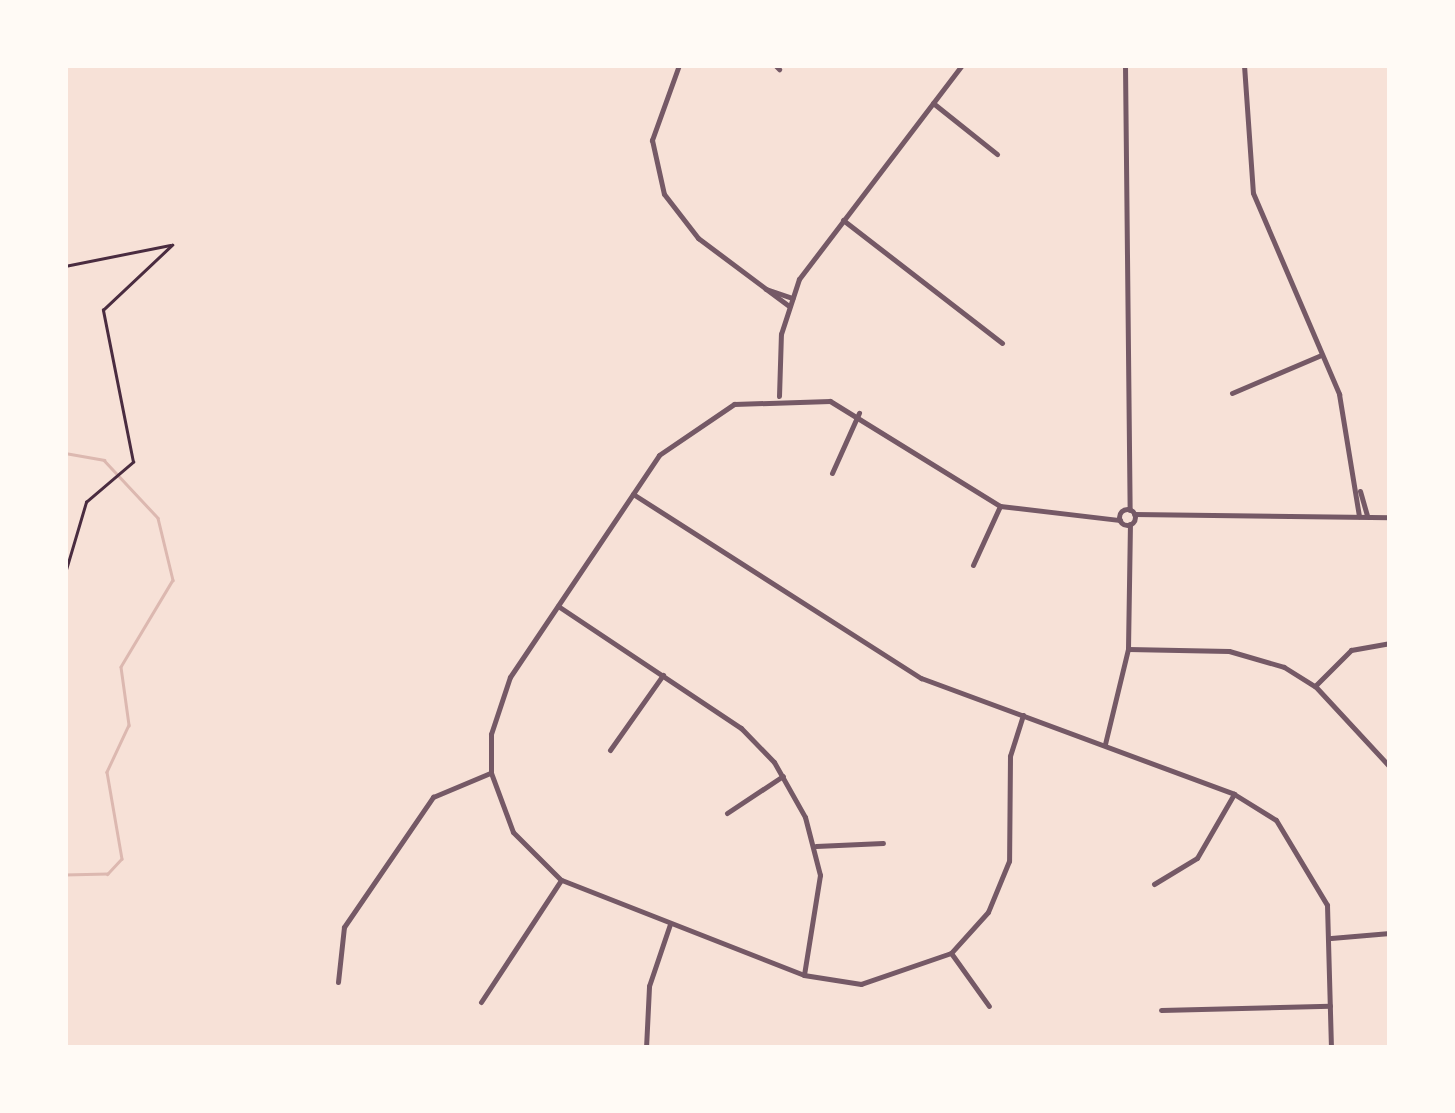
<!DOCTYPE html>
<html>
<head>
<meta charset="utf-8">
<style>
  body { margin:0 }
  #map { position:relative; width:1455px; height:1113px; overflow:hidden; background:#f7e1d7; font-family:"Golos Text",sans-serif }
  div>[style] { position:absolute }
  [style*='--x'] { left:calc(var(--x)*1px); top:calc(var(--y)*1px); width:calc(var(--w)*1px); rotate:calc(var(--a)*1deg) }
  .stream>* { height:2.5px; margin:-1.25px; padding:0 1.25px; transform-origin:1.25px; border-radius:1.25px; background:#dcb8b0 }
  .path>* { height:2.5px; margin:-1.25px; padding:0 1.25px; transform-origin:1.25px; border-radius:1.25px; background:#4a2c40 }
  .minor>* { height:5px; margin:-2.5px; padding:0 2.5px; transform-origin:2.5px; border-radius:2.5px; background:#755966 }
  .minor>.ring { margin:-2.5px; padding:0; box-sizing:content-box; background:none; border:5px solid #755966; border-radius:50% }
  span { translate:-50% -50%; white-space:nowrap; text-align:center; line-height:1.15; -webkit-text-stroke:10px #fffaf5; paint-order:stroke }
  .frame { position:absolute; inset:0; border:68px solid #fffaf5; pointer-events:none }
</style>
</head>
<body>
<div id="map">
  <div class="stream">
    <div style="--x:65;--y:453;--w:40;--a:10"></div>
    <div style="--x:104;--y:460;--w:79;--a:47"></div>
    <div style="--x:158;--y:518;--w:64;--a:76.4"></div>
    <div style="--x:173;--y:580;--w:101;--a:120.9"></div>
    <div style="--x:121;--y:667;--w:59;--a:82.1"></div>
    <div style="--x:129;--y:725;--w:52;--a:115.1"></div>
    <div style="--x:107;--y:772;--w:88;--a:80.2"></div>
    <div style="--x:122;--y:859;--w:21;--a:133"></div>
    <div style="--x:108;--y:874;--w:43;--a:178.7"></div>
  </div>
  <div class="path">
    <div style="--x:65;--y:266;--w:107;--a:-11.3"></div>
    <div style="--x:65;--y:573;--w:74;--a:-73.5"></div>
    <div style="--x:86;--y:502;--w:62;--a:-40.4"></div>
    <div style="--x:133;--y:462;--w:155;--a:-101.2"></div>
    <div style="--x:103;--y:310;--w:95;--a:-43.3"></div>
  </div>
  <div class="minor">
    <div style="--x:679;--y:65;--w:80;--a:109.8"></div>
    <div style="--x:652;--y:140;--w:55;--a:77.5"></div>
    <div style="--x:664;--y:194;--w:56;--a:52.3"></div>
    <div style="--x:698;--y:238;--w:114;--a:36.8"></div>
    <div style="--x:775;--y:65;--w:6;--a:45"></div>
    <div style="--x:1125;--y:65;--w:445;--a:89.4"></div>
    <div style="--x:1244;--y:65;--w:128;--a:86"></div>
    <div style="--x:1253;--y:193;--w:219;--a:66.8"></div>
    <div style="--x:1339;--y:394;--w:124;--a:80.7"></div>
    <div style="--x:933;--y:103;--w:82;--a:38.6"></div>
    <div style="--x:843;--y:220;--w:201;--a:37.7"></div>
    <div style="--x:766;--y:289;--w:28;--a:19"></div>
    <div style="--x:1232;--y:393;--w:97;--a:-23.1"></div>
    <div style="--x:779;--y:396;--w:62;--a:-88.2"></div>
    <div style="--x:781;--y:334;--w:58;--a:-71.9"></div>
    <div style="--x:799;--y:279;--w:269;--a:-52.7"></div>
    <div style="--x:832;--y:473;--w:66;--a:-65.8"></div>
    <div style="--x:1360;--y:491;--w:26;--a:74"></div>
    <div style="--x:633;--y:494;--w:342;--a:32.6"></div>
    <div style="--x:921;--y:678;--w:334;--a:20.3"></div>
    <div style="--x:1234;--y:794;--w:49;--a:31.8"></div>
    <div style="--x:1276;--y:820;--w:99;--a:59"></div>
    <div style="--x:1327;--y:905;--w:143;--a:88.4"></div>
    <div class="ring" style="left:1119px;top:509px;width:11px;height:11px"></div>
    <div style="--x:1134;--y:514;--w:256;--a:0.7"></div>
    <div style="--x:973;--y:565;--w:65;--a:-65.4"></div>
    <div style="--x:558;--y:606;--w:220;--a:33.7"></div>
    <div style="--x:741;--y:728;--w:47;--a:45.9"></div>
    <div style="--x:774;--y:762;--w:63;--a:60.6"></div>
    <div style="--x:805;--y:817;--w:60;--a:75.5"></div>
    <div style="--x:820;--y:875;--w:101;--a:99.1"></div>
    <div style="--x:1128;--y:649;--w:101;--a:1.1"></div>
    <div style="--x:1229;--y:651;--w:57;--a:16.2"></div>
    <div style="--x:1284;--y:667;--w:36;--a:32"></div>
    <div style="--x:1315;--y:686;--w:110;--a:47.2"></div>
    <div style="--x:1315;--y:686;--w:51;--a:-45"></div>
    <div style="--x:1351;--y:650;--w:40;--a:-10"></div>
    <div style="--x:1023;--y:715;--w:43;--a:107.6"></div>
    <div style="--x:1010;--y:756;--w:105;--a:90.5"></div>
    <div style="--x:1009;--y:861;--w:55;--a:112.4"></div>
    <div style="--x:988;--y:912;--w:55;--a:132.1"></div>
    <div style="--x:951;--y:953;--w:95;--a:161"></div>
    <div style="--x:861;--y:984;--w:58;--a:-171"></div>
    <div style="--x:804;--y:975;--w:261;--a:-158.6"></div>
    <div style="--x:561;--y:880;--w:68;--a:-135"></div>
    <div style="--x:513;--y:832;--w:63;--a:-110.4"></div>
    <div style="--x:491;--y:773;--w:39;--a:-90"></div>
    <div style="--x:491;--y:734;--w:60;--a:-71.6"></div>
    <div style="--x:510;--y:677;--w:267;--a:-56.1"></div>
    <div style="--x:659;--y:455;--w:91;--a:-34.2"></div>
    <div style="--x:734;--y:404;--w:96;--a:-1.8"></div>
    <div style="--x:830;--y:401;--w:200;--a:31.7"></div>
    <div style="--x:1000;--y:506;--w:121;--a:6.7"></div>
    <div style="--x:1105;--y:744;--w:98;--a:-76.4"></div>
    <div style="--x:1128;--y:649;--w:125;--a:-89.1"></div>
    <div style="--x:610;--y:750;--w:92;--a:-54.8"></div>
    <div style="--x:727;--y:813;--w:67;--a:-33.5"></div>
    <div style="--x:816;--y:846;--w:67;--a:-2.6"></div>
    <div style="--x:1154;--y:884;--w:50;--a:-31.2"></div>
    <div style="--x:1197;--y:858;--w:74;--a:-60"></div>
    <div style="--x:1331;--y:938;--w:59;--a:-4.8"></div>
    <div style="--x:951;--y:953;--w:65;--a:54.4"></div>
    <div style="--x:338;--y:982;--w:55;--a:-83.8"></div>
    <div style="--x:344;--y:927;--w:158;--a:-55.6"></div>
    <div style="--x:433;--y:797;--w:62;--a:-22.8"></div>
    <div style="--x:481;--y:1002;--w:146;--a:-56.7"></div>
    <div style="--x:1161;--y:1010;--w:169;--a:-1.4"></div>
    <div style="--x:646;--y:1048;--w:62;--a:-87.2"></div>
    <div style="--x:649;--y:986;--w:65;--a:-71.3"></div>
  </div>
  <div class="frame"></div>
</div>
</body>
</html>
